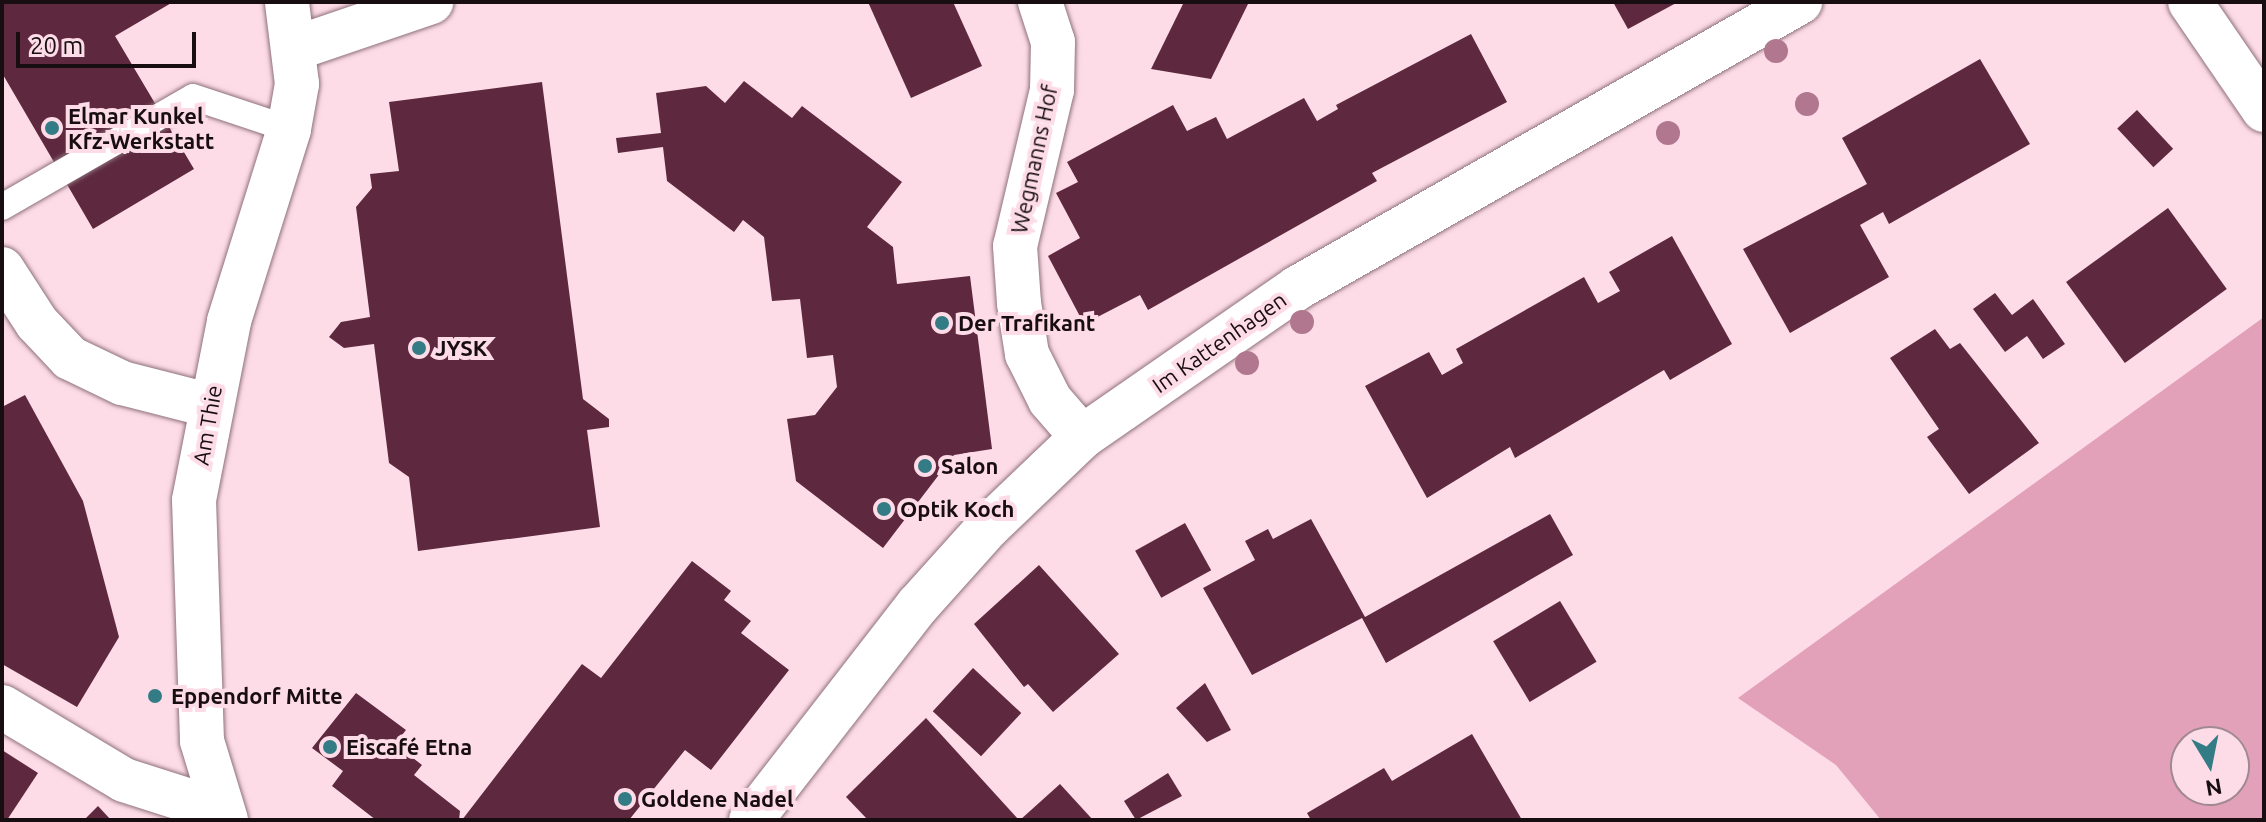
<!DOCTYPE html>
<html>
<head>
<meta charset="utf-8">
<style>
  body { margin:0 }
  #map { position:relative; width:2266px; height:822px; overflow:hidden; background:#fddce7; font-family:Ubuntu,sans-serif }
  div>[style] { position:absolute }
  [style*='--x'] { left:calc(var(--x)*1px); top:calc(var(--y)*1px); width:calc(var(--w)*1px); rotate:calc(var(--a)*1deg) }
  .forest>* { inset:0; background:#e2a1b8 }
  .building>* { inset:0; background:#5e293f; transform-origin:0 0 }
  .roads { filter:drop-shadow(0 0 2px #8e717b) drop-shadow(0 0 2px #8e717b) }
  .service>* { height:26px; margin:-13px; padding:0 13px; transform-origin:13px; border-radius:13px; background:#fff }
  .minor>* { height:44px; margin:-22px; padding:0 22px; transform-origin:22px; border-radius:22px; background:#fff }
  .tertiary>* { height:44px; margin:-22px; padding:0 22px; transform-origin:22px; border-radius:22px; background:#fff }
  .trees>* { width:24px; height:24px; margin:-12px; border-radius:50%; background:#b0778f }
  .dots>* { width:22px; height:22px; translate:-50% -50%; box-sizing:border-box; border:4px solid #fddce7; border-radius:50% }
  span { translate:-50% -50%; white-space:nowrap; text-align:center; line-height:1.15; -webkit-text-stroke:8px #fddce7; paint-order:stroke }
  .poi-label { font-size:22px; color:#180d11; font-weight:700 }
  .left { translate:0 -50%; text-align:left }
  .street-label { font-size:22px; color:#180d11 }
  .frame { position:absolute; inset:0; border:4px solid #180d11; pointer-events:none }
  .north { position:absolute; left:2170px; top:726px; width:80px; height:80px; box-sizing:border-box; background:#fddce7; border:2px solid #a18991; border-radius:50%; rotate:170deg; font-size:22px; font-weight:700; line-height:32px; text-align:center; color:#180d11 }
  .north::after { content:''; display:block; margin:auto; width:28px; height:36px; background:#347c85; clip-path:polygon(50% 0,100% 100%,50% 72%,0 100%) }
  .scale { position:absolute; left:16px; top:32px; width:180px; height:36px; box-sizing:border-box; border:4px solid #180d11; border-top:0; padding-left:10px; font-size:24px; line-height:28px; white-space:nowrap; color:#180d11; -webkit-text-stroke:6px #fddce7; paint-order:stroke }
</style>
</head>
<body>
<div id="map">
  <div class="forest">
    <div style="clip-path:polygon(evenodd,2264px 317px,2264px 820px,1881px 820px,1836px 765px,1738px 698px,2264px 317px,2186px 742px,2234px 742px,2234px 790px,2186px 790px,2186px 742px)"></div>
  </div>
  <div class="building">
    <div style="clip-path:polygon(2px 2px,173px 2px,115px 36px,194px 169px,93px 229px,2px 73px)"></div>
    <div style="clip-path:polygon(868px 2px,953px 2px,982px 66px,911px 98px)"></div>
    <div style="clip-path:polygon(1184px 2px,1249px 2px,1211px 79px,1151px 69px)"></div>
    <div style="clip-path:polygon(1613px 2px,1678px 2px,1628px 29px)"></div>
    <div style="clip-path:polygon(1471px 34px,1507px 102px,1372px 173px,1377px 181px,1148px 310px,1140px 295px,1084px 324px,1048px 256px,1080px 238px,1056px 193px,1078px 182px,1067px 162px,1173px 105px,1187px 131px,1216px 117px,1227px 139px,1304px 98px,1317px 121px,1338px 109px,1336px 105px)"></div>
    <div style="clip-path:polygon(1980px 59px,2030px 144px,1889px 224px,1883px 212px,1860px 225px,1889px 277px,1790px 333px,1743px 249px,1867px 184px,1842px 138px)"></div>
    <div style="clip-path:polygon(744px 81px,792px 118px,802px 106px,902px 182px,867px 227px,893px 247px,897px 284px,970px 276px,992px 449px,954px 455px,883px 548px,796px 481px,787px 419px,815px 415px,837px 387px,833px 355px,807px 358px,800px 299px,772px 301px,764px 237px,743px 220px,734px 232px,667px 181px,663px 147px,618px 153px,616px 138px,661px 133px,656px 93px,706px 86px,725px 103px)"></div>
    <div style="clip-path:polygon(542px 82px,583px 399px,609px 419px,609px 427px,587px 430px,600px 527px,418px 551px,409px 477px,389px 463px,374px 344px,344px 348px,329px 337px,341px 322px,370px 317px,356px 207px,372px 188px,370px 174px,399px 171px,389px 102px)"></div>
    <div style="left:2137px;top:110px;width:53px;height:27px;rotate:47deg"></div>
    <div style="left:2168px;top:208px;width:100px;height:126px;rotate:54deg"></div>
    <div style="clip-path:polygon(1672px 236px,1732px 344px,1670px 380px,1664px 370px,1515px 458px,1510px 447px,1427px 498px,1365px 386px,1429px 352px,1442px 375px,1463px 363px,1456px 349px,1584px 277px,1598px 303px,1620px 291px,1609px 272px)"></div>
    <div style="clip-path:polygon(1995px 293px,2012px 315px,2033px 299px,2065px 344px,2043px 359px,2027px 336px,2005px 352px,1973px 309px)"></div>
    <div style="clip-path:polygon(1935px 329px,1950px 349px,1960px 343px,2039px 443px,1969px 494px,1927px 437px,1939px 429px,1890px 358px)"></div>
    <div style="clip-path:polygon(25px 395px,83px 501px,119px 637px,77px 707px,2px 664px,2px 407px)"></div>
    <div style="clip-path:polygon(1550px 514px,1573px 555px,1386px 663px,1362px 618px,1252px 675px,1203px 588px,1255px 560px,1245px 541px,1268px 529px,1273px 539px,1311px 519px,1365px 617px)"></div>
    <div style="left:1185px;top:523px;width:54px;height:57px;rotate:61deg"></div>
    <div style="clip-path:polygon(692px 561px,731px 591px,724px 600px,751px 621px,741px 633px,789px 670px,711px 770px,685px 750px,629px 820px,462px 820px,582px 664px,601px 678px)"></div>
    <div style="clip-path:polygon(1039px 565px,1119px 654px,1053px 712px,1028px 684px,1024px 687px,974px 624px)"></div>
    <div style="left:1560px;top:601px;width:71px;height:78px;rotate:59deg"></div>
    <div style="left:973px;top:668px;width:66px;height:59px;rotate:43deg"></div>
    <div style="clip-path:polygon(1205px 683px,1231px 730px,1207px 742px,1176px 708px)"></div>
    <div style="clip-path:polygon(356px 693px,406px 730px,395px 744px,422px 765px,414px 775px,460px 811px,459px 820px,376px 820px,332px 786px,343px 771px,312px 748px)"></div>
    <div style="clip-path:polygon(926px 718px,1019px 820px,868px 820px,846px 797px)"></div>
    <div style="clip-path:polygon(1472px 734px,1522px 820px,1311px 820px,1307px 813px,1384px 768px,1392px 781px)"></div>
    <div style="clip-path:polygon(2px 750px,38px 773px,7px 820px,2px 820px)"></div>
    <div style="clip-path:polygon(1168px 773px,1182px 796px,1136px 820px,1124px 801px)"></div>
    <div style="clip-path:polygon(1060px 784px,1093px 820px,1020px 820px)"></div>
    <div style="clip-path:polygon(98px 806px,111px 820px,84px 820px)"></div>
  </div>
  <div class="roads">
    <div class="service">
      <div style="--x:2;--y:207;--w:220;--a:-29.9"></div>
      <div style="--x:193;--y:97;--w:101;--a:18.4"></div>
    </div>
    <div class="minor">
      <div style="--x:1040;--y:2;--w:42;--a:72"></div>
      <div style="--x:1053;--y:42;--w:48;--a:91.2"></div>
      <div style="--x:1052;--y:90;--w:160;--a:103.3"></div>
      <div style="--x:1015;--y:246;--w:57;--a:86"></div>
      <div style="--x:1019;--y:303;--w:52;--a:81.1"></div>
      <div style="--x:1027;--y:354;--w:51;--a:63.4"></div>
      <div style="--x:1050;--y:400;--w:49;--a:49.1"></div>
      <div style="--x:296;--y:48;--w:143;--a:-18.8"></div>
      <div style="--x:2;--y:707;--w:142;--a:30.9"></div>
      <div style="--x:124;--y:780;--w:102;--a:17.7"></div>
    </div>
    <div class="tertiary">
      <div style="--x:2190;--y:2;--w:131;--a:55.6"></div>
      <div style="--x:2;--y:269;--w:64;--a:57.1"></div>
      <div style="--x:37;--y:323;--w:48;--a:46.7"></div>
      <div style="--x:70;--y:358;--w:58;--a:25.7"></div>
      <div style="--x:122;--y:383;--w:89;--a:14.3"></div>
      <div style="--x:226;--y:820;--w:83;--a:-106.9"></div>
      <div style="--x:202;--y:741;--w:241;--a:-91.9"></div>
      <div style="--x:194;--y:500;--w:182;--a:-78.9"></div>
      <div style="--x:229;--y:321;--w:201;--a:-72.6"></div>
      <div style="--x:289;--y:129;--w:46;--a:-79.9"></div>
      <div style="--x:297;--y:84;--w:83;--a:-97"></div>
      <div style="--x:751;--y:820;--w:272;--a:-52.2"></div>
      <div style="--x:918;--y:605;--w:106;--a:-48.1"></div>
      <div style="--x:989;--y:526;--w:129;--a:-43.7"></div>
      <div style="--x:1082;--y:437;--w:262;--a:-34.7"></div>
      <div style="--x:1297;--y:288;--w:579;--a:-29.62"></div>
    </div>
  </div>
  <div class="trees">
    <div style="left:1776px;top:51px"></div>
    <div style="left:1807px;top:104px"></div>
    <div style="left:1668px;top:133px"></div>
    <div style="left:1302px;top:322px"></div>
    <div style="left:1247px;top:363px"></div>
  </div>
  <div class="dots">
    <div style="left:52px;top:128px;background:#347c85"></div>
    <div style="left:942px;top:323px;background:#347c85"></div>
    <div style="left:419px;top:348px;background:#347c85"></div>
    <div style="left:925px;top:466px;background:#347c85"></div>
    <div style="left:884px;top:509px;background:#347c85"></div>
    <div style="left:155px;top:696px;background:#347c85"></div>
    <div style="left:330px;top:747px;background:#347c85"></div>
    <div style="left:625px;top:799px;background:#347c85"></div>
  </div>
  <div class="poi-label">
    <span class="left" style="left:68px;top:128px">Elmar Kunkel<br>Kfz-Werkstatt</span>
    <span class="left" style="left:958px;top:323px">Der Trafikant</span>
    <span class="left" style="left:435px;top:348px">JYSK</span>
    <span class="left" style="left:941px;top:466px">Salon</span>
    <span class="left" style="left:900px;top:509px">Optik Koch</span>
    <span class="left" style="left:171px;top:696px">Eppendorf Mitte</span>
    <span class="left" style="left:346px;top:747px">Eiscafé Etna</span>
    <span class="left" style="left:641px;top:799px">Goldene Nadel</span>
  </div>
  <div class="street-label">
    <span style="left:1034px;top:159px;rotate:-78deg">Wegmanns Hof</span>
    <span style="left:1219px;top:342px;rotate:-35deg">Im Kattenhagen</span>
    <span style="left:207px;top:425px;rotate:-80deg">Am Thie</span>
  </div>
  <div class="frame"></div>
  <div class="north">N</div>
  <div class="scale">20 m</div>
</div>
</body>
</html>
